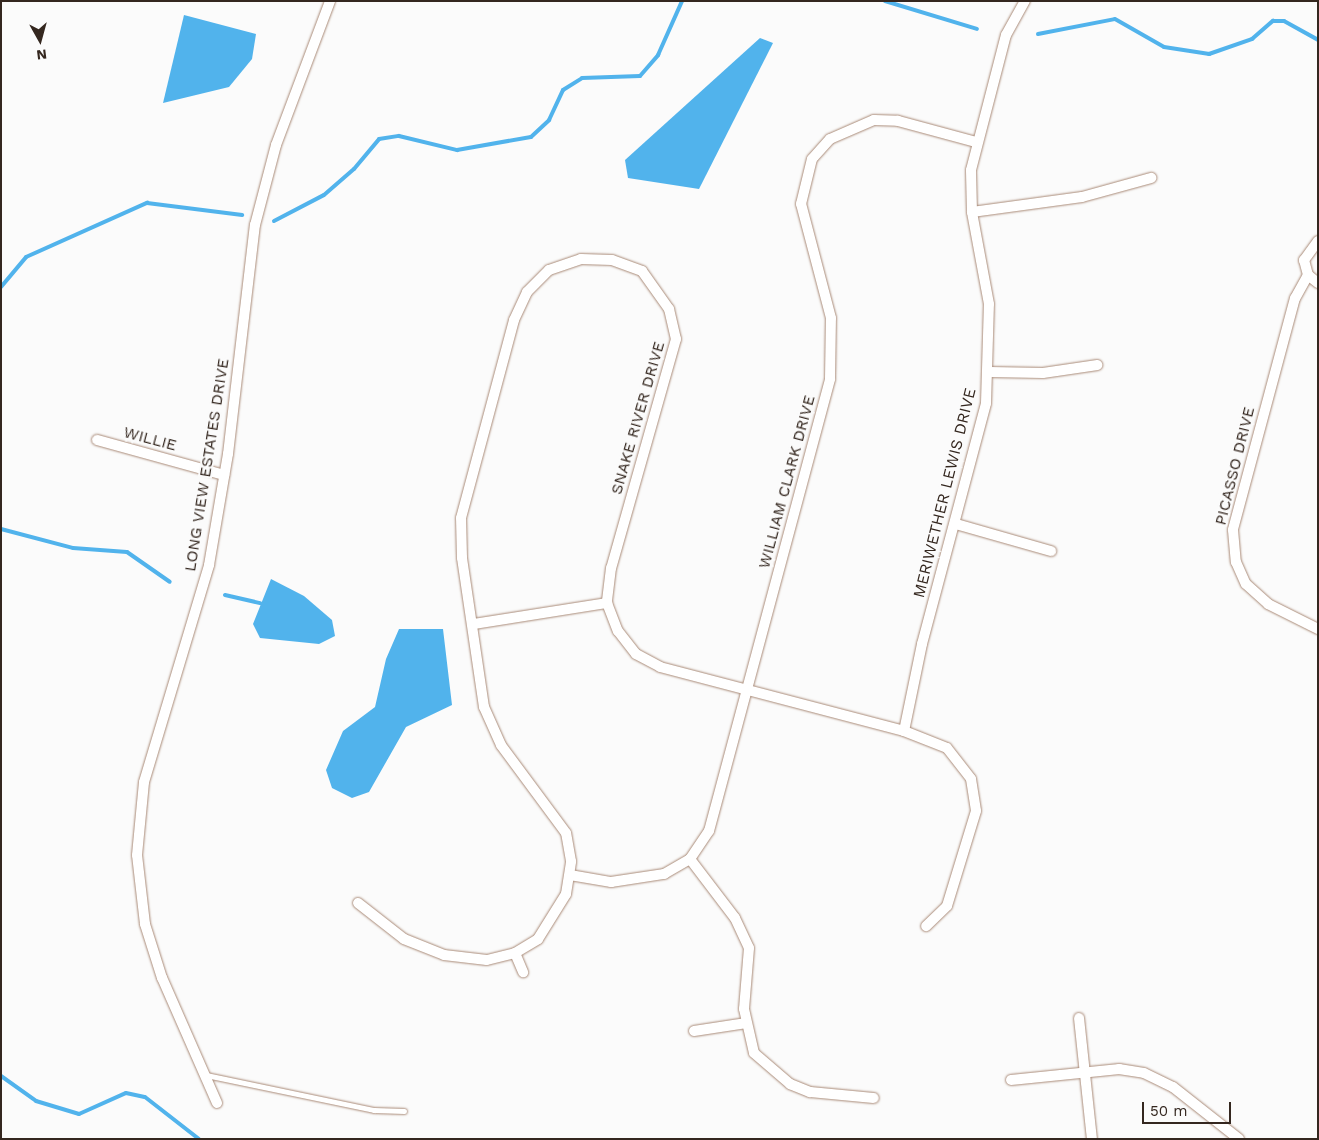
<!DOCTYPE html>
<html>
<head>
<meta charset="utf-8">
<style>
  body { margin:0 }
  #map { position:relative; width:1319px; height:1140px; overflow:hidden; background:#fbfbfb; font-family:"Work Sans",sans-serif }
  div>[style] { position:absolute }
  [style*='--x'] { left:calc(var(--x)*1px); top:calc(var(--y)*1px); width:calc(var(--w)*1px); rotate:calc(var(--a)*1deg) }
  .water>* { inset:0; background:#51b3ec }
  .stream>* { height:4px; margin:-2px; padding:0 2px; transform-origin:2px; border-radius:2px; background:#51b3ec }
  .roads { filter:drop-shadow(0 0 1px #a98a77) drop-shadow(0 0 1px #a98a77) }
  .lane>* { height:5px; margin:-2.5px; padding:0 2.5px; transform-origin:2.5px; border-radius:2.5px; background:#fff }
  .street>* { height:10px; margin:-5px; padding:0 5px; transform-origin:5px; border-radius:5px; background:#fff }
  span { translate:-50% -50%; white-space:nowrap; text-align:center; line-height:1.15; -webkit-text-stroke:4px #fbfbfb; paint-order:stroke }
  .street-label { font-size:16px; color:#34271f }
  .frame { position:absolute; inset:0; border:2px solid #34271f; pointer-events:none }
  .north { position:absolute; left:15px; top:15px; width:50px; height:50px; -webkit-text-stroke:4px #fbfbfb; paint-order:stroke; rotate:173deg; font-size:14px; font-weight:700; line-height:20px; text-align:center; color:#34271f }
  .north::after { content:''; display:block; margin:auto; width:18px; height:22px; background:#34271f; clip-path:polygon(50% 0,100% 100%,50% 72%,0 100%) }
  .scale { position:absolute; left:1142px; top:1102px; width:89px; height:22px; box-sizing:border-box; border:2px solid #34271f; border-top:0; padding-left:6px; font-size:15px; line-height:18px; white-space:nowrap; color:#34271f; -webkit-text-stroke:4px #fbfbfb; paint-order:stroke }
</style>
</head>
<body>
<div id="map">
  <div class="water">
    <div style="clip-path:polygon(184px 15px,256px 34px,252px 59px,229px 87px,163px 103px)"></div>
    <div style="clip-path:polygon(760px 38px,773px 43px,699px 189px,628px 178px,625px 160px)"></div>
    <div style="clip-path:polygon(271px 579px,304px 596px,332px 620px,335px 636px,319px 644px,260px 638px,253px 624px)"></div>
    <div style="clip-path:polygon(399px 629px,443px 629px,452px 705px,406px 727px,369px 792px,352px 798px,332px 788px,326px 770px,343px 731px,375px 707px,386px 659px)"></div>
  </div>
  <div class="stream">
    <div style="--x:885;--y:1;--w:96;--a:16.9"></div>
    <div style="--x:1038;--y:34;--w:78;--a:-11"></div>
    <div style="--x:1115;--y:19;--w:56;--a:29.7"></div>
    <div style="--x:1164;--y:47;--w:46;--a:8.8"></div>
    <div style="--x:1209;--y:54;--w:46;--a:-19.2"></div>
    <div style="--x:1252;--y:39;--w:28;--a:-41"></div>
    <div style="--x:1273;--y:21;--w:11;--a:0"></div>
    <div style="--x:1284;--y:21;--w:39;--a:29"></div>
    <div style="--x:274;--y:221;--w:56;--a:-27.5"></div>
    <div style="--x:324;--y:195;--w:40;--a:-41"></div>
    <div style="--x:354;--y:169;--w:39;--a:-50"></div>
    <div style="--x:379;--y:139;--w:20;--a:-9"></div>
    <div style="--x:399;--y:136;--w:60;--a:13.6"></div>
    <div style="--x:457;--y:150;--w:75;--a:-10"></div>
    <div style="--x:531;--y:137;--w:25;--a:-43"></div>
    <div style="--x:549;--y:120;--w:33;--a:-65"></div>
    <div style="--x:563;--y:90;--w:22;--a:-32"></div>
    <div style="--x:582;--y:78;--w:58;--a:-2"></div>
    <div style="--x:640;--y:76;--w:28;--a:-49"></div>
    <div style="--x:658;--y:55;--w:59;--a:-66"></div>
    <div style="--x:1;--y:287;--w:39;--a:-50"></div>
    <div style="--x:26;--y:257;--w:133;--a:-24.1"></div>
    <div style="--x:147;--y:203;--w:96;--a:7.2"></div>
    <div style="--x:1;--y:529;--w:74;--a:14.8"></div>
    <div style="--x:73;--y:548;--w:54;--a:4.2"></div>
    <div style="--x:127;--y:552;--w:52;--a:34.9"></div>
    <div style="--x:225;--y:595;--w:36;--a:13"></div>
    <div style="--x:1;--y:1076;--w:43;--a:35.5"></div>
    <div style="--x:36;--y:1101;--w:45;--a:16.8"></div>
    <div style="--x:79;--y:1114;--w:51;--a:-24.1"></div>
    <div style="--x:126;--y:1093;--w:19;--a:12"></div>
    <div style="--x:145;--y:1097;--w:68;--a:37.9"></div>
  </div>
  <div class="roads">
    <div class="lane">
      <div style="--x:206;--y:1075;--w:172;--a:11.8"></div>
      <div style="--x:374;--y:1110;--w:30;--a:2"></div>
    </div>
    <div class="street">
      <div style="--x:972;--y:212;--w:111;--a:-7.8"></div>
      <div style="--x:1082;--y:197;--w:72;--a:-15.4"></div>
      <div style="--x:1318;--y:241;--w:24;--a:126"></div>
      <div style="--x:1304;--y:260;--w:16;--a:75"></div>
      <div style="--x:1308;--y:275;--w:13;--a:39"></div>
      <div style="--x:1308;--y:275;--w:26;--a:119"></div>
      <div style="--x:1295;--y:298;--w:240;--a:105"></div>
      <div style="--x:1233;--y:530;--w:32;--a:85"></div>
      <div style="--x:1236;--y:562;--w:24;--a:66"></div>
      <div style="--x:1246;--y:584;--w:30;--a:42"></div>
      <div style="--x:1268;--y:604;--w:56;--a:26.6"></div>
      <div style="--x:990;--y:372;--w:53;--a:1.1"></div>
      <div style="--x:1043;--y:373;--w:55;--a:-8.4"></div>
      <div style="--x:97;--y:440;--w:132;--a:15.4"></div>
      <div style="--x:956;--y:524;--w:99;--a:15.9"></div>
      <div style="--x:474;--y:624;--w:135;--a:-9"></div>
      <div style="--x:904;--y:731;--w:89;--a:-78.3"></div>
      <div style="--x:922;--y:644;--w:249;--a:-75.1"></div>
      <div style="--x:986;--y:403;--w:99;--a:-88.3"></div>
      <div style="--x:989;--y:304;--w:94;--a:-100.5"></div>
      <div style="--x:972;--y:212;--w:42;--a:-91.4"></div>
      <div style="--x:971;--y:170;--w:139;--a:-75.5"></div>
      <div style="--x:1006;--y:35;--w:39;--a:-61"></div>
      <div style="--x:690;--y:859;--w:74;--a:52.7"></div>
      <div style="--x:735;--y:918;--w:33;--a:65"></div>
      <div style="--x:749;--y:948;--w:61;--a:94.7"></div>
      <div style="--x:744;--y:1009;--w:45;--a:77.2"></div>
      <div style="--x:754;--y:1053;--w:48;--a:40.7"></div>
      <div style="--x:790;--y:1084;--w:22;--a:22"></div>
      <div style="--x:810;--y:1092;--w:64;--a:5.4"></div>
      <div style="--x:570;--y:875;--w:42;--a:9.7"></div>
      <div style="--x:611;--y:882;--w:54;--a:-8.6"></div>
      <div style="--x:664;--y:874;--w:30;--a:-30"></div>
      <div style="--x:690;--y:859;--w:34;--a:-56"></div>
      <div style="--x:709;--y:831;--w:468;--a:-75"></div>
      <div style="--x:830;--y:379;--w:61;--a:-89.1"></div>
      <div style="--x:831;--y:318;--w:118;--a:-104.7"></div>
      <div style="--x:801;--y:204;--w:46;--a:-76.3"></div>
      <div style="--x:812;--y:159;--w:27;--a:-48"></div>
      <div style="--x:830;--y:139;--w:48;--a:-23.4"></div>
      <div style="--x:874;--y:120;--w:24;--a:2"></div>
      <div style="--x:898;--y:121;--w:81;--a:15.1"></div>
      <div style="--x:358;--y:903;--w:58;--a:38"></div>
      <div style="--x:404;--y:939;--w:43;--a:21.8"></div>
      <div style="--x:444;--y:955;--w:43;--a:6.6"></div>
      <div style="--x:487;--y:960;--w:29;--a:-14"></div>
      <div style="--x:515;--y:953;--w:27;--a:-31"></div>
      <div style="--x:538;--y:939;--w:53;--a:-58.1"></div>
      <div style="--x:566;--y:894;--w:33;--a:-81"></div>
      <div style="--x:571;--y:861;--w:28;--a:-100"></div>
      <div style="--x:566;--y:833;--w:109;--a:-126.5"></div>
      <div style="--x:501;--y:745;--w:42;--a:-114.1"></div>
      <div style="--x:484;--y:707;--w:151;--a:-98.4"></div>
      <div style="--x:462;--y:558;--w:40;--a:-91.4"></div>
      <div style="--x:461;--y:518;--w:205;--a:-75"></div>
      <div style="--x:514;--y:320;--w:31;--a:-65"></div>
      <div style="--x:527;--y:292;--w:31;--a:-45"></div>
      <div style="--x:549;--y:270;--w:34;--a:-19"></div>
      <div style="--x:581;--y:259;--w:31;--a:2"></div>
      <div style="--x:612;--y:260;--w:32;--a:20"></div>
      <div style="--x:642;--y:271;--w:47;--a:54.6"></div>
      <div style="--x:669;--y:309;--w:31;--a:77"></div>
      <div style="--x:676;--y:339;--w:238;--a:105.8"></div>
      <div style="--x:611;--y:568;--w:35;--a:97"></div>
      <div style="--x:607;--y:603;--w:30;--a:69"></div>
      <div style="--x:618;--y:631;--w:29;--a:52"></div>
      <div style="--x:636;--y:654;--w:27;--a:28"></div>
      <div style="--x:660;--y:667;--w:252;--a:14.7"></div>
      <div style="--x:904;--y:731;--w:46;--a:21.6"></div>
      <div style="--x:947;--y:748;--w:39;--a:52"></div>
      <div style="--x:971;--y:779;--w:32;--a:81"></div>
      <div style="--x:976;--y:811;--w:99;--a:107"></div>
      <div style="--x:947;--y:906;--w:29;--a:136"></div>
      <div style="--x:515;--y:953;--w:21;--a:67"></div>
      <div style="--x:1079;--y:1018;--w:122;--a:83.9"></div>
      <div style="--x:694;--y:1031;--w:53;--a:-8.7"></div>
      <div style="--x:1011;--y:1080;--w:109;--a:-5.8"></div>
      <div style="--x:1119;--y:1069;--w:25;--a:9"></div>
      <div style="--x:1144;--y:1073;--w:32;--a:26"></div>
      <div style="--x:1173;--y:1087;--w:84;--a:38.2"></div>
      <div style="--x:217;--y:1103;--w:137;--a:-113.7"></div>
      <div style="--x:162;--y:978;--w:57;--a:-107.5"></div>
      <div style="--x:145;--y:924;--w:69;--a:-96.6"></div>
      <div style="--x:137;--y:855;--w:73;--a:-84.5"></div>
      <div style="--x:144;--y:782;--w:227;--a:-73.3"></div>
      <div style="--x:209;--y:565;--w:113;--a:-80.3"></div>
      <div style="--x:228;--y:454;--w:231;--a:-83.3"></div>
      <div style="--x:255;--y:225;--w:83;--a:-75.3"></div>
      <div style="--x:276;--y:145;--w:154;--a:-69.4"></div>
    </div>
  </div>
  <div class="street-label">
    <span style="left:638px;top:418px;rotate:-74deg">SNAKE RIVER DRIVE</span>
    <span style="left:150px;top:439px;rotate:15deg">WILLIE</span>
    <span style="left:207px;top:465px;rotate:-81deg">LONG VIEW ESTATES DRIVE</span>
    <span style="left:1235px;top:466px;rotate:-76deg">PICASSO DRIVE</span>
    <span style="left:787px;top:482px;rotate:-75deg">WILLIAM CLARK DRIVE</span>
    <span style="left:945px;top:493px;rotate:-76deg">MERIWETHER LEWIS DRIVE</span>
  </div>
  <div class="frame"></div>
  <div class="north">N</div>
  <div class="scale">50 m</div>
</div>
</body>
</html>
